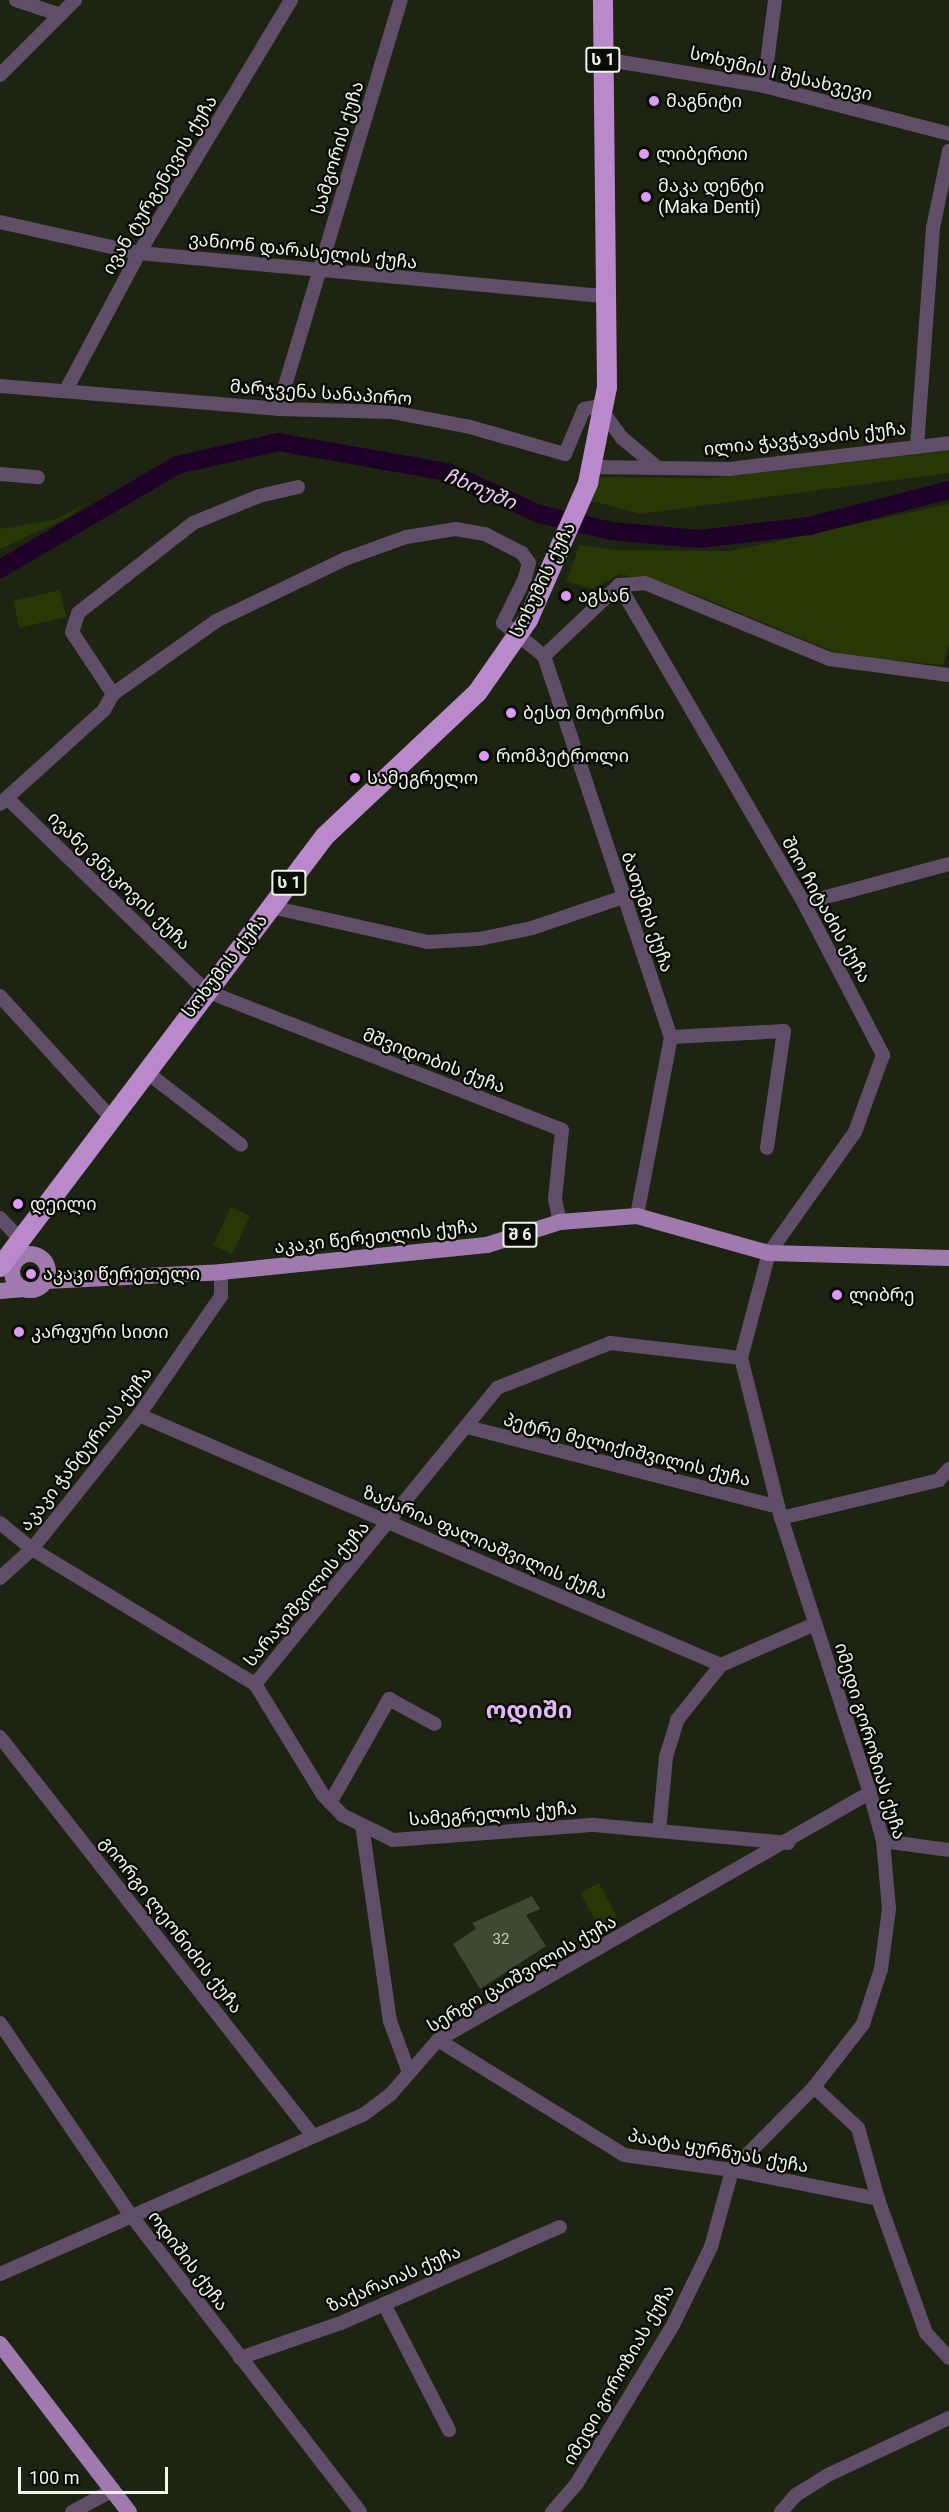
<!DOCTYPE html>
<html>
<head>
<meta charset="utf-8">
<style>
  body { margin:0 }
  #map { position:relative; width:949px; height:2512px; overflow:hidden; background:#1d2411; font-family:Roboto,"Noto Sans Georgian",sans-serif }
  div>[style] { position:absolute }
  [style*='--x'] { left:calc(var(--x)*1px); top:calc(var(--y)*1px); width:calc(var(--w)*1px); rotate:calc(var(--a)*1deg) }
  .green>* { inset:0; background:#283804; transform-origin:0 0 }
  .river>* { height:18px; margin:-9px; padding:0 9px; transform-origin:9px; border-radius:9px; background:#1f0029 }
  .building>* { inset:0; background:#3f4833 }
  .minor>* { height:14px; margin:-7px; padding:0 7px; transform-origin:7px; border-radius:7px; background:#604e68 }
  .major>* { height:16px; margin:-8px; padding:0 8px; transform-origin:8px; border-radius:8px; background:#a079af }
  .major>.ring { margin:-8px; padding:0; box-sizing:content-box; background:none; border:16px solid #a079af; border-radius:50% }
  .highway>* { height:20px; margin:-10px; padding:0 10px; transform-origin:10px; border-radius:10px; background:#b989cb }
  .dots>* { width:16px; height:16px; translate:-50% -50%; box-sizing:border-box; border:3px solid #090c05; border-radius:50% }
  span { translate:-50% -50%; white-space:nowrap; text-align:center; line-height:1.15; -webkit-text-stroke:4.5px #090c05; paint-order:stroke }
  .number-label { font-size:15px; color:#c4cabc }
  .number-label span { -webkit-text-stroke-width:0 }
  .shield-label span { padding:2px 4px; background:#090c05; border:2px solid; border-radius:4px; -webkit-text-stroke-width:0 }
  .shield-label { font-size:16px; color:#f0f5e9; font-weight:700 }
  .street-label { font-size:18px; color:#f0f5e9 }
  .poi-label { font-size:18px; color:#f0f5e9 }
  .left { translate:0 -50%; text-align:left }
  .water-label { font-size:20px; color:#eec8fd; font-style:italic }
  .district-label { font-size:24px; color:#e4b6f6; font-weight:700 }
  .scale { position:absolute; left:18px; top:2467px; width:150px; height:27px; box-sizing:border-box; border:3px solid #f0f5e9; border-top:0; padding-left:8px; font-size:18px; line-height:21px; white-space:nowrap; color:#f0f5e9; -webkit-text-stroke:4px #090c05; paint-order:stroke }
</style>
</head>
<body>
<div id="map">
  <div class="green">
    <div style="clip-path:polygon(949px 451px,949px 473px,640px 514px,592px 501px,599px 477px,711px 478px)"></div>
    <div style="clip-path:polygon(88px 502px,69px 517px,0 549px,0 529px,54px 520px)"></div>
    <div style="clip-path:polygon(949px 504px,949px 644px,943px 665px,844px 656px,694px 594px,620px 574px,593px 589px,566px 581px,580px 545px,614px 550px,730px 551px)"></div>
    <div style="left:60px;top:590px;width:28px;height:48px;rotate:77deg"></div>
    <div style="left:231px;top:1207px;width:21px;height:42px;rotate:25deg"></div>
    <div style="left:599px;top:1883px;width:38px;height:21px;rotate:62deg"></div>
  </div>
  <div class="river">
    <div style="--x:0;--y:569;--w:205;--a:-30.4"></div>
    <div style="--x:177;--y:465;--w:104;--a:-12.8"></div>
    <div style="--x:278;--y:442;--w:172;--a:10.1"></div>
    <div style="--x:447;--y:472;--w:101;--a:24.5"></div>
    <div style="--x:539;--y:514;--w:74;--a:13.3"></div>
    <div style="--x:611;--y:531;--w:88;--a:5.2"></div>
    <div style="--x:699;--y:539;--w:111;--a:-6.7"></div>
    <div style="--x:809;--y:526;--w:145;--a:-14.4"></div>
  </div>
  <div class="building">
    <div style="clip-path:polygon(532px 1896px,540px 1909px,526px 1915px,546px 1946px,480px 1989px,453px 1944px,476px 1929px,472px 1923px)"></div>
  </div>
  <div class="minor">
    <div style="--x:16;--y:0;--w:47;--a:18.4"></div>
    <div style="--x:603;--y:59;--w:163;--a:9.5"></div>
    <div style="--x:764;--y:86;--w:191;--a:14.5"></div>
    <div style="--x:0;--y:75;--w:106;--a:-45"></div>
    <div style="--x:764;--y:86;--w:87;--a:-82.7"></div>
    <div style="--x:0;--y:222;--w:142;--a:12.6"></div>
    <div style="--x:139;--y:253;--w:468;--a:5.3"></div>
    <div style="--x:0;--y:386;--w:279;--a:4.7"></div>
    <div style="--x:278;--y:409;--w:114;--a:1.5"></div>
    <div style="--x:392;--y:412;--w:79;--a:10.9"></div>
    <div style="--x:470;--y:427;--w:99;--a:15.9"></div>
    <div style="--x:565;--y:454;--w:49;--a:-67.1"></div>
    <div style="--x:584;--y:409;--w:20;--a:-11"></div>
    <div style="--x:66;--y:390;--w:155;--a:-61.9"></div>
    <div style="--x:139;--y:253;--w:295;--a:-59"></div>
    <div style="--x:278;--y:409;--w:427;--a:-73.3"></div>
    <div style="--x:603;--y:412;--w:32;--a:54"></div>
    <div style="--x:622;--y:438;--w:47;--a:39.8"></div>
    <div style="--x:917;--y:446;--w:219;--a:-85.8"></div>
    <div style="--x:933;--y:228;--w:79;--a:-78.3"></div>
    <div style="--x:592;--y:467;--w:137;--a:0.8"></div>
    <div style="--x:729;--y:469;--w:222;--a:-6.7"></div>
    <div style="--x:0;--y:474;--w:38;--a:5"></div>
    <div style="--x:544;--y:656;--w:103;--a:-43.4"></div>
    <div style="--x:619;--y:585;--w:26;--a:-4"></div>
    <div style="--x:645;--y:583;--w:199;--a:22.4"></div>
    <div style="--x:829;--y:659;--w:121;--a:7.6"></div>
    <div style="--x:113;--y:694;--w:74;--a:-123.5"></div>
    <div style="--x:72;--y:632;--w:20;--a:-72"></div>
    <div style="--x:78;--y:613;--w:146;--a:-38"></div>
    <div style="--x:193;--y:523;--w:71;--a:-22.2"></div>
    <div style="--x:259;--y:496;--w:40;--a:-13"></div>
    <div style="--x:7;--y:798;--w:277;--a:44.1"></div>
    <div style="--x:206;--y:991;--w:382;--a:21.3"></div>
    <div style="--x:562;--y:1130;--w:69;--a:95.8"></div>
    <div style="--x:555;--y:1199;--w:24;--a:78"></div>
    <div style="--x:0;--y:804;--w:140;--a:-42.1"></div>
    <div style="--x:104;--y:710;--w:18;--a:-61"></div>
    <div style="--x:113;--y:694;--w:126;--a:-35.3"></div>
    <div style="--x:216;--y:621;--w:143;--a:-25.7"></div>
    <div style="--x:345;--y:559;--w:65;--a:-19.8"></div>
    <div style="--x:406;--y:537;--w:51;--a:-9.1"></div>
    <div style="--x:456;--y:529;--w:29;--a:10"></div>
    <div style="--x:485;--y:534;--w:42;--a:27.2"></div>
    <div style="--x:522;--y:553;--w:12;--a:55"></div>
    <div style="--x:529;--y:563;--w:16;--a:105"></div>
    <div style="--x:525;--y:578;--w:50;--a:116.1"></div>
    <div style="--x:503;--y:623;--w:53;--a:38.8"></div>
    <div style="--x:544;--y:656;--w:402;--a:71.6"></div>
    <div style="--x:671;--y:1037;--w:182;--a:100.8"></div>
    <div style="--x:804;--y:903;--w:150;--a:-15.1"></div>
    <div style="--x:271;--y:907;--w:160;--a:12.6"></div>
    <div style="--x:427;--y:942;--w:52;--a:-3.3"></div>
    <div style="--x:479;--y:939;--w:54;--a:-11.7"></div>
    <div style="--x:532;--y:928;--w:96;--a:-18.8"></div>
    <div style="--x:0;--y:996;--w:168;--a:47.7"></div>
    <div style="--x:671;--y:1037;--w:113;--a:-3"></div>
    <div style="--x:784;--y:1031;--w:118;--a:98.3"></div>
    <div style="--x:145;--y:1071;--w:121;--a:37.6"></div>
    <div style="--x:0;--y:1218;--w:30;--a:46"></div>
    <div style="--x:139;--y:1415;--w:633;--a:23.25"></div>
    <div style="--x:721;--y:1665;--w:103;--a:-23.6"></div>
    <div style="--x:467;--y:1427;--w:321;--a:14.4"></div>
    <div style="--x:781;--y:1518;--w:163;--a:-13.5"></div>
    <div style="--x:939;--y:1480;--w:15;--a:-48"></div>
    <div style="--x:0;--y:1523;--w:41;--a:39.1"></div>
    <div style="--x:32;--y:1549;--w:261;--a:31.2"></div>
    <div style="--x:255;--y:1684;--w:130;--a:58.5"></div>
    <div style="--x:323;--y:1795;--w:28;--a:46"></div>
    <div style="--x:342;--y:1815;--w:57;--a:26.1"></div>
    <div style="--x:393;--y:1840;--w:202;--a:-4.3"></div>
    <div style="--x:594;--y:1825;--w:195;--a:5.3"></div>
    <div style="--x:0;--y:1578;--w:43;--a:-42.2"></div>
    <div style="--x:32;--y:1549;--w:171;--a:-51.4"></div>
    <div style="--x:139;--y:1415;--w:145;--a:-55.4"></div>
    <div style="--x:221;--y:1296;--w:24;--a:-90"></div>
    <div style="--x:255;--y:1684;--w:382;--a:-50.7"></div>
    <div style="--x:497;--y:1388;--w:122;--a:-21.7"></div>
    <div style="--x:610;--y:1343;--w:132;--a:6.5"></div>
    <div style="--x:0;--y:1737;--w:507;--a:51.89"></div>
    <div style="--x:330;--y:1803;--w:120;--a:-60.4"></div>
    <div style="--x:389;--y:1699;--w:52;--a:28.5"></div>
    <div style="--x:362;--y:1825;--w:198;--a:81.9"></div>
    <div style="--x:390;--y:2021;--w:52;--a:69.8"></div>
    <div style="--x:659;--y:1831;--w:74;--a:-84.6"></div>
    <div style="--x:666;--y:1757;--w:39;--a:-73"></div>
    <div style="--x:677;--y:1720;--w:70;--a:-51.3"></div>
    <div style="--x:883;--y:1841;--w:67;--a:7.8"></div>
    <div style="--x:0;--y:2023;--w:231;--a:55.8"></div>
    <div style="--x:130;--y:2214;--w:376;--a:52.3"></div>
    <div style="--x:438;--y:2040;--w:219;--a:31.7"></div>
    <div style="--x:624;--y:2155;--w:109;--a:7.9"></div>
    <div style="--x:732;--y:2170;--w:149;--a:11.2"></div>
    <div style="--x:878;--y:2199;--w:142;--a:70.3"></div>
    <div style="--x:926;--y:2333;--w:34;--a:47"></div>
    <div style="--x:814;--y:2087;--w:60;--a:43"></div>
    <div style="--x:858;--y:2128;--w:74;--a:74.3"></div>
    <div style="--x:0;--y:2274;--w:396;--a:-23.7"></div>
    <div style="--x:363;--y:2115;--w:34;--a:-37"></div>
    <div style="--x:390;--y:2095;--w:73;--a:-48.9"></div>
    <div style="--x:438;--y:2040;--w:498;--a:-29.8"></div>
    <div style="--x:384;--y:2304;--w:142;--a:62.7"></div>
    <div style="--x:240;--y:2358;--w:107;--a:-19.1"></div>
    <div style="--x:341;--y:2323;--w:239;--a:-23.7"></div>
    <div style="--x:72;--y:2512;--w:47;--a:-28.2"></div>
    <div style="--x:552;--y:2512;--w:38;--a:-49"></div>
    <div style="--x:577;--y:2483;--w:185;--a:-58.7"></div>
    <div style="--x:673;--y:2325;--w:87;--a:-64"></div>
    <div style="--x:711;--y:2247;--w:80;--a:-74.7"></div>
    <div style="--x:732;--y:2170;--w:117;--a:-45.3"></div>
    <div style="--x:814;--y:2087;--w:80;--a:-52.1"></div>
    <div style="--x:863;--y:2024;--w:58;--a:-71.9"></div>
    <div style="--x:881;--y:1969;--w:61;--a:-82.4"></div>
    <div style="--x:889;--y:1909;--w:68;--a:-95"></div>
    <div style="--x:883;--y:1841;--w:50;--a:-105.2"></div>
    <div style="--x:870;--y:1793;--w:289;--a:-107.9"></div>
    <div style="--x:781;--y:1518;--w:165;--a:-104"></div>
    <div style="--x:741;--y:1358;--w:109;--a:-75.1"></div>
    <div style="--x:769;--y:1253;--w:148;--a:-54.6"></div>
    <div style="--x:855;--y:1132;--w:82;--a:-70"></div>
    <div style="--x:883;--y:1055;--w:171;--a:-117.5"></div>
    <div style="--x:804;--y:903;--w:368;--a:-120.2"></div>
    <div style="--x:781;--y:2512;--w:23;--a:-49"></div>
    <div style="--x:796;--y:2495;--w:38;--a:-32"></div>
    <div style="--x:828;--y:2475;--w:134;--a:-25.2"></div>
  </div>
  <div class="major">
    <div class="ring" style="left:12px;top:1254px;width:20px;height:20px"></div>
    <div style="--x:46;--y:1281;--w:175;--a:-2.9"></div>
    <div style="--x:221;--y:1272;--w:267;--a:-5.8"></div>
    <div style="--x:487;--y:1245;--w:77;--a:-17.5"></div>
    <div style="--x:560;--y:1222;--w:77;--a:-4.5"></div>
    <div style="--x:637;--y:1216;--w:137;--a:15.7"></div>
    <div style="--x:769;--y:1253;--w:180;--a:1.6"></div>
    <div style="--x:0;--y:1291;--w:24;--a:-5"></div>
    <div style="--x:0;--y:2344;--w:212;--a:52.5"></div>
  </div>
  <div class="highway">
    <div style="--x:0;--y:1267;--w:540;--a:-52.98"></div>
    <div style="--x:325;--y:836;--w:209;--a:-43.3"></div>
    <div style="--x:477;--y:693;--w:89;--a:-55.1"></div>
    <div style="--x:528;--y:620;--w:150;--a:-66.3"></div>
    <div style="--x:588;--y:483;--w:98;--a:-78.8"></div>
    <div style="--x:607;--y:387;--w:387;--a:-90.6"></div>
  </div>
  <div class="dots">
    <div style="left:654px;top:101px;background:#dc99f5"></div>
    <div style="left:644px;top:154px;background:#dc99f5"></div>
    <div style="left:646px;top:197px;background:#dc99f5"></div>
    <div style="left:566px;top:596px;background:#dc99f5"></div>
    <div style="left:511px;top:713px;background:#dc99f5"></div>
    <div style="left:484px;top:756px;background:#dc99f5"></div>
    <div style="left:355px;top:778px;background:#dc99f5"></div>
    <div style="left:18px;top:1204px;background:#dc99f5"></div>
    <div style="left:31px;top:1274px;background:#dc99f5"></div>
    <div style="left:837px;top:1295px;background:#dc99f5"></div>
    <div style="left:19px;top:1332px;background:#dc99f5"></div>
  </div>
  <div class="number-label">
    <span style="left:501px;top:1940px">32</span>
  </div>
  <div class="shield-label">
    <span style="left:603px;top:60px">ს 1</span>
    <span style="left:289px;top:883px">ს 1</span>
    <span style="left:520px;top:1235px">შ 6</span>
  </div>
  <div class="street-label">
    <span style="left:781px;top:74px;rotate:13deg">სოხუმის I შესახვევი</span>
    <span style="left:338px;top:148px;rotate:-73deg">სამგორის ქუჩა</span>
    <span style="left:160px;top:185px;rotate:-59deg">ივან ტურგენევის ქუჩა</span>
    <span style="left:303px;top:251px;rotate:6deg">ვანიონ დარასელის ქუჩა</span>
    <span style="left:321px;top:393px;rotate:4deg">მარჯვენა სანაპირო</span>
    <span style="left:805px;top:439px;rotate:-6deg">ილია ჭავჭავაძის ქუჩა</span>
    <span style="left:543px;top:580px;rotate:-64deg">სოხუმის ქუჩა</span>
    <span style="left:119px;top:881px;rotate:44deg">ივანე ვნუკოვის ქუჩა</span>
    <span style="left:826px;top:910px;rotate:61deg">შიო ჩიტაძის ქუჩა</span>
    <span style="left:647px;top:912px;rotate:71deg">ბათუმის ქუჩა</span>
    <span style="left:225px;top:966px;rotate:-52deg">სოხუმის ქუჩა</span>
    <span style="left:434px;top:1061px;rotate:21deg">მშვიდობის ქუჩა</span>
    <span style="left:376px;top:1237px;rotate:-6deg">აკაკი წერეთლის ქუჩა</span>
    <span style="left:86px;top:1449px;rotate:-52deg">აკაკი ჭანტურიას ქუჩა</span>
    <span style="left:627px;top:1450px;rotate:14deg">პეტრე მელიქიშვილის ქუჩა</span>
    <span style="left:485px;top:1543px;rotate:23deg">ზაქარია ფალიაშვილის ქუჩა</span>
    <span style="left:307px;top:1594px;rotate:-50deg">სარაჯიშვილის ქუჩა</span>
    <span style="left:870px;top:1741px;rotate:73deg">იმედი გოროზიას ქუჩა</span>
    <span style="left:493px;top:1814px;rotate:-4deg">სამეგრელოს ქუჩა</span>
    <span style="left:171px;top:1925px;rotate:52deg">გიორგი ლეონიძის ქუჩა</span>
    <span style="left:522px;top:1974px;rotate:-30deg">სერგო ცაიშვილის ქუჩა</span>
    <span style="left:718px;top:2151px;rotate:10deg">პაატა ყურწუას ქუჩა</span>
    <span style="left:188px;top:2261px;rotate:53deg">ოდიშის ქუჩა</span>
    <span style="left:394px;top:2279px;rotate:-23deg">ზაქარაიას ქუჩა</span>
    <span style="left:619px;top:2375px;rotate:-60deg">იმედი გოროზიას ქუჩა</span>
  </div>
  <div class="poi-label">
    <span class="left" style="left:666px;top:101px">მაგნიტი</span>
    <span class="left" style="left:656px;top:154px">ლიბერთი</span>
    <span class="left" style="left:658px;top:197px">მაკა დენტი<br>(Maka Denti)</span>
    <span class="left" style="left:578px;top:596px">აგსან</span>
    <span class="left" style="left:523px;top:713px">ბესთ მოტორსი</span>
    <span class="left" style="left:496px;top:756px">რომპეტროლი</span>
    <span class="left" style="left:367px;top:778px">სამეგრელო</span>
    <span class="left" style="left:30px;top:1204px">დეილი</span>
    <span class="left" style="left:43px;top:1274px">აკაკი წერეთელი</span>
    <span class="left" style="left:849px;top:1295px">ლიბრე</span>
    <span class="left" style="left:31px;top:1332px">კარფური სითი</span>
  </div>
  <div class="water-label">
    <span style="left:480px;top:489px;rotate:23deg">ჩხოუში</span>
  </div>
  <div class="district-label">
    <span style="left:529px;top:1711px">ოდიში</span>
  </div>
  <div class="scale">100 m</div>
</div>
</body>
</html>
